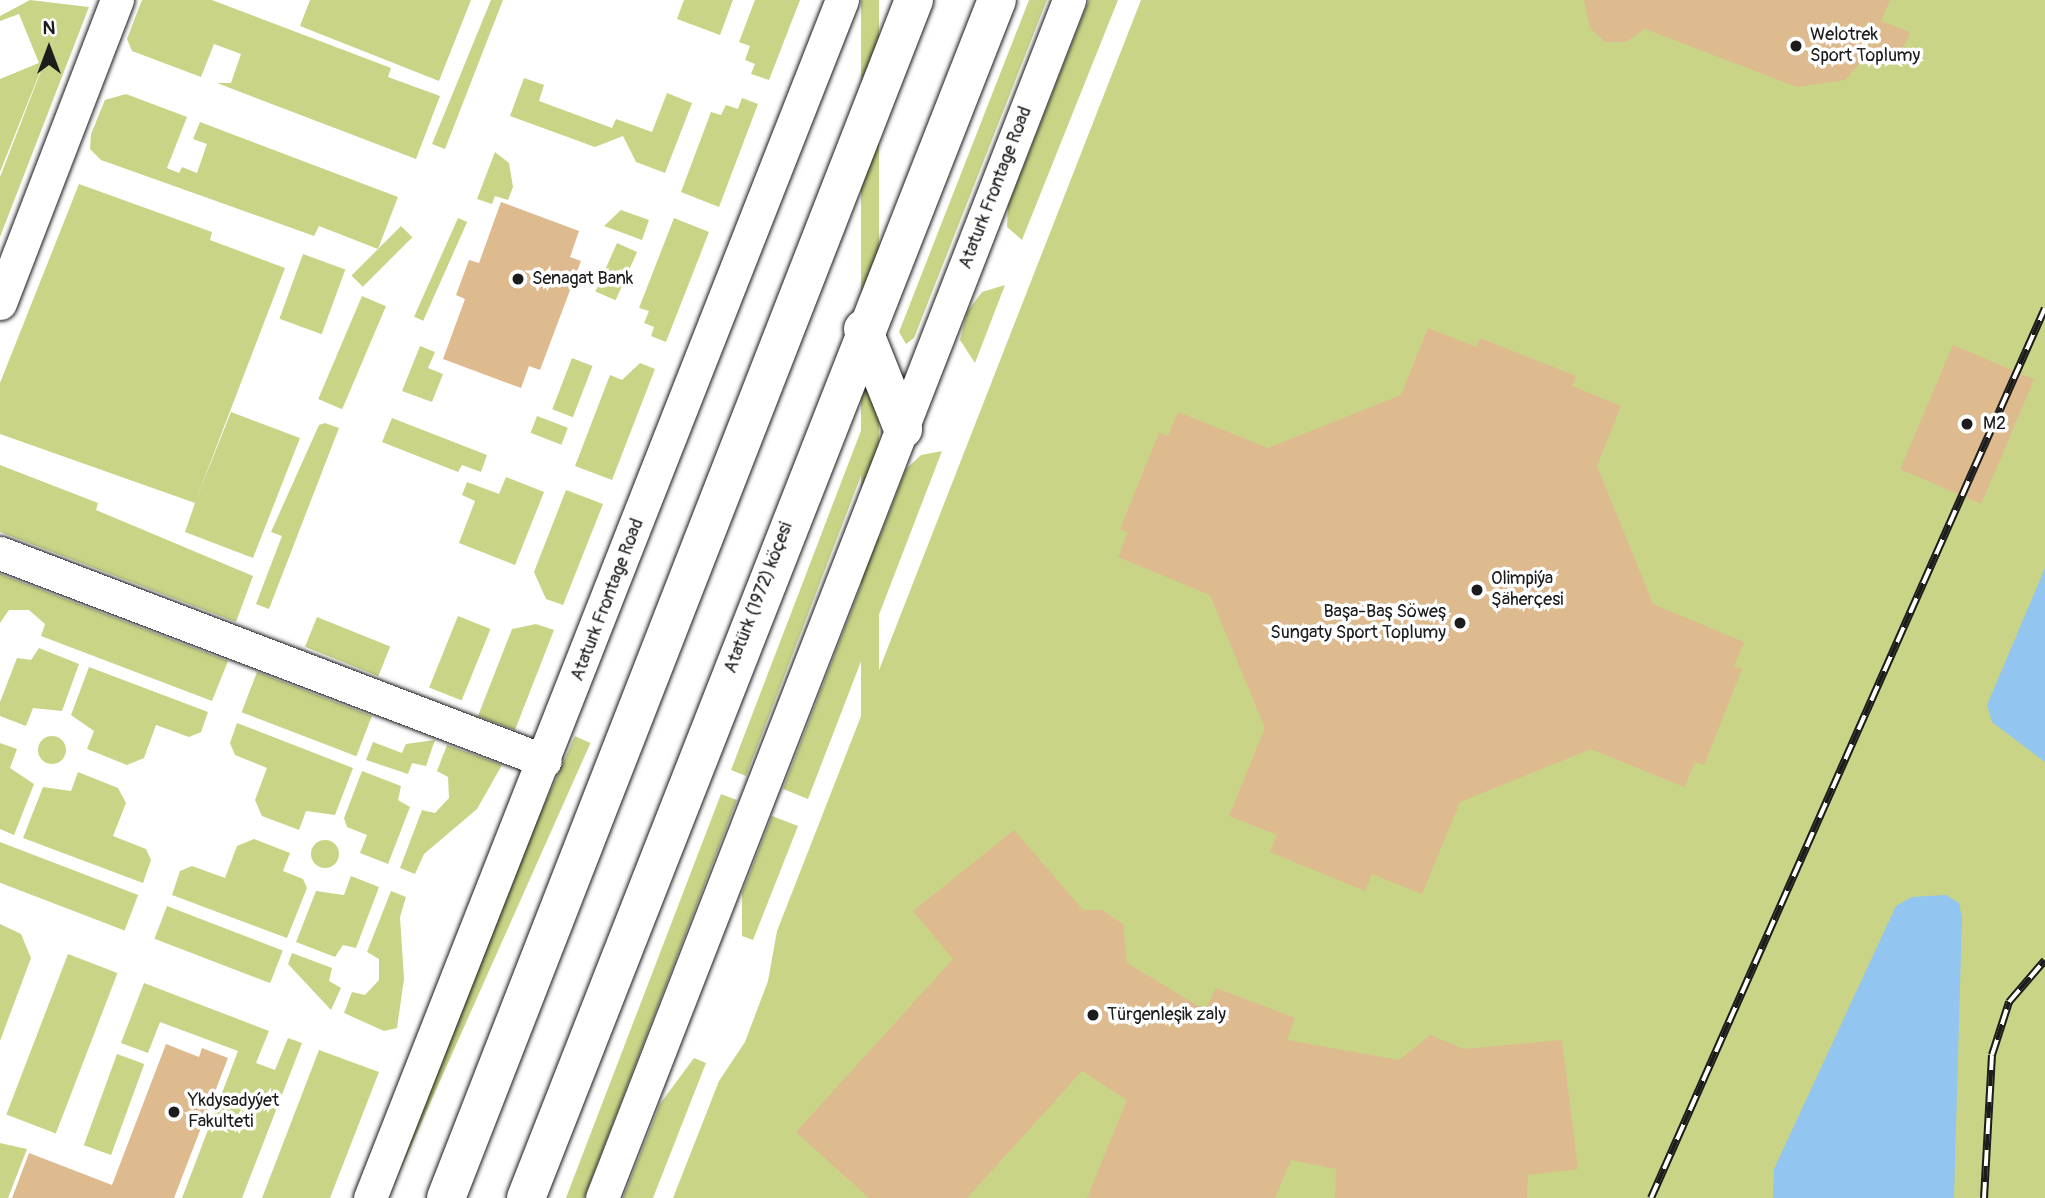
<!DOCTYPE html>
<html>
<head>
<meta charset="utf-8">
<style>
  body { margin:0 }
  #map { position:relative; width:2045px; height:1198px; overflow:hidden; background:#fff; font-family:Pangolin,sans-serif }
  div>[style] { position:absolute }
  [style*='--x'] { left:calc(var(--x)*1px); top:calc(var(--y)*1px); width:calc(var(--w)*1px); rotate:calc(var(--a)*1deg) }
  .green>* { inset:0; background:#c9d487; transform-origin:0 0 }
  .round { border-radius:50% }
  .water>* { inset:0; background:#92c5ef }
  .building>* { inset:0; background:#deba8f; transform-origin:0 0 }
  .roads { filter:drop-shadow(0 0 2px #1c1c1c) drop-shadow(0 0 2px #1c1c1c) }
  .street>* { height:33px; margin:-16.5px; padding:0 16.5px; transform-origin:16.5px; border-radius:16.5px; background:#fff }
  .secondary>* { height:38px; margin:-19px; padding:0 19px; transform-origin:19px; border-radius:19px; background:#fff }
  .rail>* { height:8px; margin-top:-4px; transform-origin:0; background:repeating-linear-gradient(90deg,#fff 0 16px,#1c1c1c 0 32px); box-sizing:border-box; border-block:2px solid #1c1c1c }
  .dots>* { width:19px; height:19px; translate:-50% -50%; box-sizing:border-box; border:4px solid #fff; border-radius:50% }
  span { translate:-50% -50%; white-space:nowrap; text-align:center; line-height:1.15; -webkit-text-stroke:7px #fff; paint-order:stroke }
  .poi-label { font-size:18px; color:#1c1c1c }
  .left { translate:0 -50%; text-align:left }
  .right { translate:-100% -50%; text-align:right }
  .street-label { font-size:18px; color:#1c1c1c }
  .north { position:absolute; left:14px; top:14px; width:70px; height:70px; -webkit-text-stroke:5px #fff; paint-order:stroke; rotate:0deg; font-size:19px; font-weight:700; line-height:28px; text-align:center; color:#1c1c1c }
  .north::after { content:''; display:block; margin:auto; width:24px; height:32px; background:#1c1c1c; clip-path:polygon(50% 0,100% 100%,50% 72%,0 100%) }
</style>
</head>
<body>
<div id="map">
  <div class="green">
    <div style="clip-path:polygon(30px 0,89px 7px,0 237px,0 177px,56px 32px,0 172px,0 79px,39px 63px,19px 14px,0 21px,0 16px)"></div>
    <div style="clip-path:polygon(142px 0,212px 0,391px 68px,388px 77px,440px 96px,416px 159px,217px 83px,231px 83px,241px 54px,214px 44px,201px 77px,132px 51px,127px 39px)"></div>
    <div style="clip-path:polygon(310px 0,471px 0,439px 81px,300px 26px)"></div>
    <div style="clip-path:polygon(491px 0,503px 0,445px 149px,432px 144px)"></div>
    <div style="clip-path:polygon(684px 0,733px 0,720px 35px,677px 19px)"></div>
    <div style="clip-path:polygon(755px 0,800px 0,769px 80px,751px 74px,755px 64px,745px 60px,750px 46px,739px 42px)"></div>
    <div style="left:861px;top:0;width:18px;height:763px"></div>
    <div style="clip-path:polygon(1029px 0,1047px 0,914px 338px,906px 344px,899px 332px)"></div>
    <div style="clip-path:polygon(1089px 0,1118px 0,1022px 240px,1007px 227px,1008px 206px)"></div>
    <div style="clip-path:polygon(1141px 0,2045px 0,2045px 1198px,673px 1198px,719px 1081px,745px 1042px,768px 981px,777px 931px)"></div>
    <div style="clip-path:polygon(524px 78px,544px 85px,539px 101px,612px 128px,616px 119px,652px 132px,667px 93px,692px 103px,665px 173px,636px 162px,623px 136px,595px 147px,510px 116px)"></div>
    <div style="clip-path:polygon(126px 94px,187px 117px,167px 168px,179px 173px,182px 167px,197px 173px,207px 144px,193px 139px,200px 122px,398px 197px,378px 249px,319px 226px,314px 236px,101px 160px,90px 149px,91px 134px,105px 100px)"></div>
    <div style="clip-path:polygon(742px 98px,758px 104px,719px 207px,681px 192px,711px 112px,721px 115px,726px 105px,738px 109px)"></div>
    <div style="clip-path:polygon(495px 152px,509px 163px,513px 187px,508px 200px,495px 196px,492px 204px,477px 199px)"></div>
    <div style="clip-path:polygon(79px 184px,212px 232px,210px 240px,285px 268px,196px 500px,231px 412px,300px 438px,253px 558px,185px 532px,195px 503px,0 434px,0 383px)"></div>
    <div style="clip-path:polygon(621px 210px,649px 220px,642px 240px,604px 226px)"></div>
    <div style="left:458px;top:218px;width:10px;height:108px;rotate:24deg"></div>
    <div style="clip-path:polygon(674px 218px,709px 232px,666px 342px,651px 336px,654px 327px,644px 323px,649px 311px,639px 308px)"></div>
    <div style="left:401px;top:226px;width:16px;height:70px;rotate:45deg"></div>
    <div style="left:617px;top:243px;width:22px;height:53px;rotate:24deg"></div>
    <div style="left:303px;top:254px;width:45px;height:69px;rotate:20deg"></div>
    <div style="clip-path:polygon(1005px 285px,975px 363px,960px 340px,967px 312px,982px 292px)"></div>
    <div style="left:362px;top:296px;width:26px;height:112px;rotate:23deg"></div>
    <div style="clip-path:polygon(420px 346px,435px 352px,428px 368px,443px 374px,432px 402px,402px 391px)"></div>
    <div style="left:572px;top:358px;width:22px;height:55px;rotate:21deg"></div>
    <div style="clip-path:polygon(640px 363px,655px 369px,612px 480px,575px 466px,610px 375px,622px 380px)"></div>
    <div style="left:537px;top:416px;width:33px;height:18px;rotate:21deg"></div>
    <div style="clip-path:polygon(392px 418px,487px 455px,481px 472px,462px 465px,458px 472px,382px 442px)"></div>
    <div style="clip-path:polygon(325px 423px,339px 428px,269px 609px,256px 604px,282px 536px,271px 532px,319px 425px)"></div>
    <div style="clip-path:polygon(872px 426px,877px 434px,746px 776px,731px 770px,862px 428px)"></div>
    <div style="clip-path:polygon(942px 451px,808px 799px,783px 789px,906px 469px,921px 455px)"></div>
    <div style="clip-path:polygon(0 465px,98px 503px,96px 510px,253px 576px,236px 622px,0 532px)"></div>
    <div style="clip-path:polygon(506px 477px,544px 492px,515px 565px,459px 543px,475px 501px,462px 495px,467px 482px,499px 494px)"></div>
    <div style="clip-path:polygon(566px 490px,603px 504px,563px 605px,546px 599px,534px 572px)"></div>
    <div style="clip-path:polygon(0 574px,228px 661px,212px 701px,41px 636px,45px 624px,29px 610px,9px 610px,0 623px)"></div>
    <div style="left:458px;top:616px;width:35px;height:77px;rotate:22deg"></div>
    <div style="left:317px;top:617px;width:79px;height:32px;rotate:22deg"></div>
    <div style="clip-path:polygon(536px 624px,554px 630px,515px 730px,478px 716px,512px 629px)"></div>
    <div style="clip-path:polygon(39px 648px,79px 664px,62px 711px,33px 708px,26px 726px,0 716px,0 702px,17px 658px,31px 660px)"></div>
    <div style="clip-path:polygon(89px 667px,208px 712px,201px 732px,189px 737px,156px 725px,144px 758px,127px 765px,87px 749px,94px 731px,71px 715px)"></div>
    <div style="left:257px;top:672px;width:123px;height:43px;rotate:21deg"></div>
    <div style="clip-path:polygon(237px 723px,353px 768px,335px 815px,306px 811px,299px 830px,262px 816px,255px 800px,267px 768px,235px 755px,230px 743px)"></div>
    <div class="round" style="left:38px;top:736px;width:28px;height:28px"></div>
    <div style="left:575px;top:736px;width:17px;height:497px;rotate:24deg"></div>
    <div style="clip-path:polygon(435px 740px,426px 766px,412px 763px,408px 774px,366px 760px,373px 742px,402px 753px,406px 744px)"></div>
    <div style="clip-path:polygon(0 743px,17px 749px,10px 768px,34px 784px,14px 835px,0 829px)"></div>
    <div style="clip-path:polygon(447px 745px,502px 765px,477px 809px,424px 854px,415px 874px,400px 868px,422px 810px,435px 813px,449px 798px,448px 777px,437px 771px)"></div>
    <div style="clip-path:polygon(362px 771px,401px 786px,398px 800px,410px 807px,388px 864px,360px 853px,367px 835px,347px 827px,344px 818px)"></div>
    <div style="clip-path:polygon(78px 772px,118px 788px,126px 803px,113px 836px,146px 849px,151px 860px,143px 883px,23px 838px,43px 787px,71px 791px)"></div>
    <div style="left:721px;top:794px;width:17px;height:434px;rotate:21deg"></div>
    <div style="clip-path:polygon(772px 816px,798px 826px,753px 940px,742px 936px,742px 893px)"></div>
    <div style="clip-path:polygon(254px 839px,290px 853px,283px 871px,303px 879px,307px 888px,287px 938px,172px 895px,180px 871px,192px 866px,225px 878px,237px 846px)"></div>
    <div class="round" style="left:311px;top:840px;width:28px;height:28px"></div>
    <div style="left:0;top:842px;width:148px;height:38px;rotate:21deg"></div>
    <div style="clip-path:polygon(351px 876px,379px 887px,356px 948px,343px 945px,335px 957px,296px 942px,316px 891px,344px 895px)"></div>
    <div style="clip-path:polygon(391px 891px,406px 897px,400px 917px,404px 979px,397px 1028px,384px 1031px,344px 1013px,352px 992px,365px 995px,379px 980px,379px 959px,367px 952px)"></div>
    <div style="left:167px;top:906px;width:124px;height:35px;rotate:21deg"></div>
    <div style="clip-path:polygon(0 924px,21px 934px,31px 958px,0 1041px)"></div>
    <div style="clip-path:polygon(292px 953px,332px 968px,329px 981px,341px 988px,331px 1010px,288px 964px)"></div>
    <div style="left:68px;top:954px;width:53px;height:172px;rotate:21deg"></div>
    <div style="clip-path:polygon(144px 983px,269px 1031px,256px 1063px,275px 1070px,288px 1038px,302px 1043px,242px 1198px,182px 1198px,238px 1051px,160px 1022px,148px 1053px,121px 1043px)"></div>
    <div style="clip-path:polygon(319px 1050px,379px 1072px,330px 1198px,262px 1198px)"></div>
    <div style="left:117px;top:1054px;width:29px;height:97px;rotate:20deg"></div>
    <div style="clip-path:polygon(694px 1058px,706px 1063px,653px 1198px,623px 1198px,660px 1104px)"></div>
    <div style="clip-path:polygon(0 1143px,27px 1149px,8px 1198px,0 1198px)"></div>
  </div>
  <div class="water">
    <div style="clip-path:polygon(2045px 568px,2045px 762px,1992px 722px,1987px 705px)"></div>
    <div style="clip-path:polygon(1946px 895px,1959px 903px,1962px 918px,1954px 1198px,1773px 1198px,1774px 1169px,1896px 906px,1912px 897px)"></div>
  </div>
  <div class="building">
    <div style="clip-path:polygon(1584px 0,1890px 0,1881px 21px,1910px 32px,1899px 59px,1872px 49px,1845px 80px,1797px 87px,1645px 29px,1626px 42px,1605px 42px,1590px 28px)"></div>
    <div style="clip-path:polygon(501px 202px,579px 231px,570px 257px,581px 261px,540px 370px,529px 366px,521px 388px,443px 359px,465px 299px,456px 295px,469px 260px,479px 263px)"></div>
    <div style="clip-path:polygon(1428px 328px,1476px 347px,1480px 338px,1576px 376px,1572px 386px,1621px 406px,1597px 466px,1653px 604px,1744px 642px,1734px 666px,1742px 669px,1704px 765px,1695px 762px,1684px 787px,1591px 749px,1460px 802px,1422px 894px,1372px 874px,1365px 891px,1270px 852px,1277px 835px,1229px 816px,1265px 728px,1210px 595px,1118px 557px,1128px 532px,1120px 529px,1159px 433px,1168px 436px,1178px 412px,1268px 448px,1401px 395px)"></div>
    <div style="left:1953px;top:345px;width:88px;height:135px;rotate:23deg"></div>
    <div style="clip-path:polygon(1014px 830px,1083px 910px,1102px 910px,1123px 924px,1127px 963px,1205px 1010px,1216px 988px,1295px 1018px,1287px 1040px,1399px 1060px,1430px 1035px,1464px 1049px,1562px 1040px,1578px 1169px,1528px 1175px,1527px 1198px,1335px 1198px,1336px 1169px,1291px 1160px,1275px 1198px,1087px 1198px,1127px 1100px,1082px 1071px,967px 1198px,869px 1198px,796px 1132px,953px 959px,913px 911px)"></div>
    <div style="clip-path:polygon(166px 1044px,199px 1057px,202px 1048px,228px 1058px,174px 1198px,12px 1198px,29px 1153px,112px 1185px)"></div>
  </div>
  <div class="roads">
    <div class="street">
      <div style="--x:0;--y:303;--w:325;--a:-68.9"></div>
      <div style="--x:0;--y:553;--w:583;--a:20.89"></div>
      <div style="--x:370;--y:1198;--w:1288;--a:-68.5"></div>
      <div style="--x:602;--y:1198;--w:1286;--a:-68.7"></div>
    </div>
    <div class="secondary">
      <div style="--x:863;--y:329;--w:108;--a:68.2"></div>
      <div style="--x:446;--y:1198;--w:1286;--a:-68.66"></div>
      <div style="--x:526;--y:1198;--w:1287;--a:-68.54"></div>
    </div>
  </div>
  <div class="rail">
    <div style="--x:1651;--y:1198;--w:973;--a:-66.12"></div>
    <div style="--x:1984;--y:1198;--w:143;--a:-86.8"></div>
    <div style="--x:1992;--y:1055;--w:56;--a:-72.2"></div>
    <div style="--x:2009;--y:1002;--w:55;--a:-49.4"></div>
  </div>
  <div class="dots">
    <div style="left:1796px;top:46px;background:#1c1c1c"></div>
    <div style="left:518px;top:279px;background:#1c1c1c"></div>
    <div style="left:1967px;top:424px;background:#1c1c1c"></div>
    <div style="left:1477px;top:590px;background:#1c1c1c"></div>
    <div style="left:1460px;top:623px;background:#1c1c1c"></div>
    <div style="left:1093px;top:1015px;background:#1c1c1c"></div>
    <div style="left:174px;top:1112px;background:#1c1c1c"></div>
  </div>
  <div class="poi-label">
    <span class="left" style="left:1810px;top:46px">Welotrek<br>Sport Toplumy</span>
    <span class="left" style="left:532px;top:279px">Senagat Bank</span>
    <span class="left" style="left:1983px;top:424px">M2</span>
    <span class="left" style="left:1491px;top:590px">Olimpiýa<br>Şäherçesi</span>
    <span class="right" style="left:1446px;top:623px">Başa-Baş Söweş<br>Sungaty Sport Toplumy</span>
    <span class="left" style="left:1107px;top:1015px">Türgenleşik zaly</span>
    <span class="left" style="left:188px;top:1112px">Ykdysadyýet<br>Fakulteti</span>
  </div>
  <div class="street-label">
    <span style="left:996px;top:188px;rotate:-69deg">Ataturk Frontage Road</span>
    <span style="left:759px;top:598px;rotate:-69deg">Atatürk (1972) köçesi</span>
    <span style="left:608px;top:600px;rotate:-69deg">Ataturk Frontage Road</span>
  </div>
  <div class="north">N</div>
</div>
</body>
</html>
